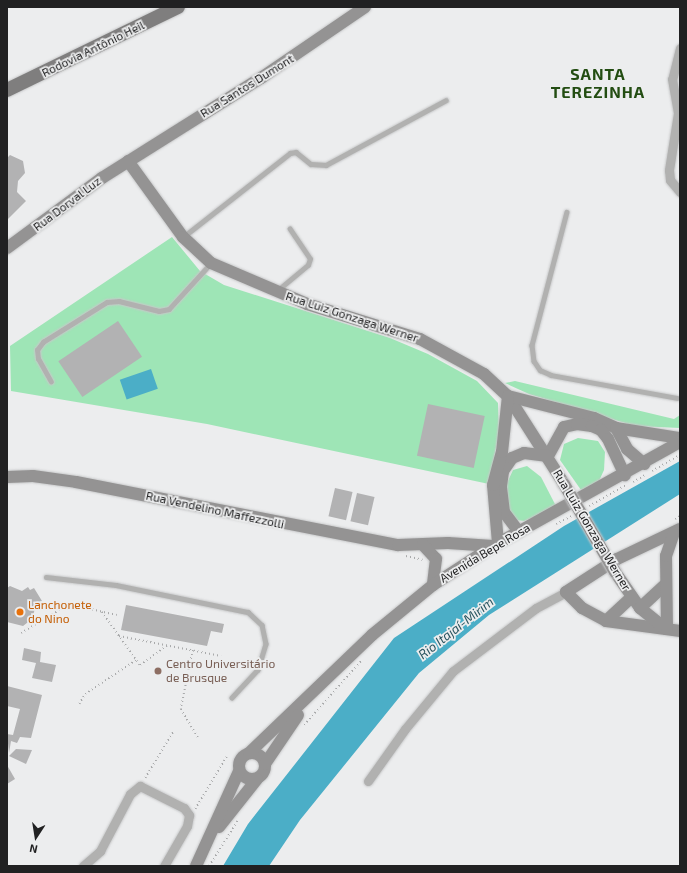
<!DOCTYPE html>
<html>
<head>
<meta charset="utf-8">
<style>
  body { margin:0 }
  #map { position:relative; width:687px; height:873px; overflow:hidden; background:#ecedee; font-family:"Exo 2",sans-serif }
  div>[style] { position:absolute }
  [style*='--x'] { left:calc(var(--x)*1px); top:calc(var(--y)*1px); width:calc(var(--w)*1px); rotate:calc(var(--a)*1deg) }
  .green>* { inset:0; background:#9ee5b6 }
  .water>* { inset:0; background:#4baec7; transform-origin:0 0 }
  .building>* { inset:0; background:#b2b2b3; transform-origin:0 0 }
  .path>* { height:1.5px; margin-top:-0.75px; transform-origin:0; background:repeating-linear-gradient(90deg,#a9aaab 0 1px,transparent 0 4px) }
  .roads { filter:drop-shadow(0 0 1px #c7c8c9) drop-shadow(0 0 1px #c7c8c9) }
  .lane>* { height:4.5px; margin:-2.25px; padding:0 2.25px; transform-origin:2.25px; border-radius:2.25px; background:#b1b1b0 }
  .street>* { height:9px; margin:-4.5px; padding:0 4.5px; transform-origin:4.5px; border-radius:4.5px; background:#b1b1b0 }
  .secondary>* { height:12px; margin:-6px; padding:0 6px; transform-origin:6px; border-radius:6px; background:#949393 }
  .secondary>.ring { margin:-6px; padding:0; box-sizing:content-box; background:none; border:12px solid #949393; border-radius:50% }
  .primary>* { height:14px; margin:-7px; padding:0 7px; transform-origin:7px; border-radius:7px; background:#7f7e7e }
  .bridges { filter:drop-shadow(0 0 1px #c7c8c9) drop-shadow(0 0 1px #c7c8c9) }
  .secondary-bridge>* { height:12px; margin:-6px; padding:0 6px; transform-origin:6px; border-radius:6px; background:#949393 }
  .dots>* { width:11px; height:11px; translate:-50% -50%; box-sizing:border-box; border:2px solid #ecedee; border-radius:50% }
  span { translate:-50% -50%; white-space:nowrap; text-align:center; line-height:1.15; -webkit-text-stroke:3.5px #ecedee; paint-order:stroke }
  .street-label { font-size:12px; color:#212122 }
  .food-label { font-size:12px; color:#c56008 }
  .left { translate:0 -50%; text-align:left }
  .education-label { font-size:12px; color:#785e54 }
  .water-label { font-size:13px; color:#2a5560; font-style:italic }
  .district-label { font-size:16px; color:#234d12; font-weight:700; letter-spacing:1px }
  .frame { position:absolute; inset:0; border:8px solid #212122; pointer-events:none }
  .north { position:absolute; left:16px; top:817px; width:40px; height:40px; -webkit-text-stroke:3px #ecedee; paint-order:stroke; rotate:192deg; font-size:11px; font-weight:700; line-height:16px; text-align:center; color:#212122 }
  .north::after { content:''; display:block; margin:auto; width:14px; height:18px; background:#212122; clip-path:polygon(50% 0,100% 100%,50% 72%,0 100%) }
</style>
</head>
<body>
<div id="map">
  <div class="green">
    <div style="clip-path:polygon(172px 237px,200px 271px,224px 285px,390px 338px,428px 354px,477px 381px,498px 403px,499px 432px,489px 484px,207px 424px,11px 391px,10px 346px)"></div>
    <div style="clip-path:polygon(515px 381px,674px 419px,680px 415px,680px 428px,635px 426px,529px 394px,505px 383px)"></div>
    <div style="clip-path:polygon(578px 438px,598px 441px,605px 452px,604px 470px,599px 481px,581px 490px,560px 460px,564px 444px)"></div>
    <div style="clip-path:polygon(527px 466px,541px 477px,557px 508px,524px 521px,516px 520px,508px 513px,507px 483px,513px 470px)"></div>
  </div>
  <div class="water">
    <div style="left:151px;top:369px;width:21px;height:33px;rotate:71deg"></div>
    <div style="clip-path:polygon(680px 461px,680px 494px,489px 615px,419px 673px,300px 820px,269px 866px,223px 866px,248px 824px,394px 638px,564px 526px)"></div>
  </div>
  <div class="building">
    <div style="clip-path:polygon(10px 155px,23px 161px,25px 173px,18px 181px,17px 192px,26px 201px,8px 219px,7px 158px)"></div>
    <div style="left:118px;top:321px;width:43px;height:72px;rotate:56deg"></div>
    <div style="left:428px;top:404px;width:58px;height:53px;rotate:12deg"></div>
    <div style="left:335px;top:488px;width:18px;height:29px;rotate:13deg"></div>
    <div style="left:357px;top:493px;width:18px;height:29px;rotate:13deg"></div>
    <div style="clip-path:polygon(10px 586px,22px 591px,28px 587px,30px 590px,34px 588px,42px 601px,36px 605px,32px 619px,23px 626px,7px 622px,7px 588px)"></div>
    <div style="clip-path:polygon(126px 605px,224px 624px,222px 633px,211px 631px,207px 646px,121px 630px)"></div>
    <div style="clip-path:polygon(24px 648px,41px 652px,40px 662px,56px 665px,52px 682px,32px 678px,36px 663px,22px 660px)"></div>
    <div style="clip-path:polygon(7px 686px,42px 695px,31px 738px,20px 737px,17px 743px,11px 741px,9px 753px,7px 734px,13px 735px,20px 709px,7px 706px)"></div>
    <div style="clip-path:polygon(16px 749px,32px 750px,26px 764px,9px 756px)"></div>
    <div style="clip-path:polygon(7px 765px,15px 779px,7px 784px)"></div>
  </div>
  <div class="path">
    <div style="--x:652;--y:471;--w:32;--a:-30"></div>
    <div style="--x:633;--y:482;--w:14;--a:-30"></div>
    <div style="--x:589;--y:506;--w:43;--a:-29.6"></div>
    <div style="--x:675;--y:519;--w:6;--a:-31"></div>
    <div style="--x:556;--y:524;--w:18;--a:-27"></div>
    <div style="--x:406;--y:556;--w:17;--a:13"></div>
    <div style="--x:102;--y:612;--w:65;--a:54.4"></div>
    <div style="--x:140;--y:665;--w:34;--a:-36"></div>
    <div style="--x:21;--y:633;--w:56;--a:-31.1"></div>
    <div style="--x:69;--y:604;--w:49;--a:12.9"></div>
    <div style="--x:119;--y:636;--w:104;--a:11.1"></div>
    <div style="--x:193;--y:650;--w:60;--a:101.5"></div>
    <div style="--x:181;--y:709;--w:33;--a:59"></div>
    <div style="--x:79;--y:704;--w:12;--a:-59"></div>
    <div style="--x:85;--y:694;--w:61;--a:-33.7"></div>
    <div style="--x:304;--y:725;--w:86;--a:-48.3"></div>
    <div style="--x:145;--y:778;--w:54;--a:-58.7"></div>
    <div style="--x:195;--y:809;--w:62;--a:-58.9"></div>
    <div style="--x:209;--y:866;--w:54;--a:-57.8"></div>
  </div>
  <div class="roads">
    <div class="lane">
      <div style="--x:567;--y:212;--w:138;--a:104.7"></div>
      <div style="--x:532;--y:345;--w:16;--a:83"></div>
      <div style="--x:534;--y:361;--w:11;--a:56"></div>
      <div style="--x:540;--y:370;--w:12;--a:24"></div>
      <div style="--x:551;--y:375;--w:128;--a:10.3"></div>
      <div style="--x:183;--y:237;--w:136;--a:-38.1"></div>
      <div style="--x:290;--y:153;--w:6;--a:-9"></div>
      <div style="--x:296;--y:152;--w:19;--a:39"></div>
      <div style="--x:311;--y:164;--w:15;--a:4"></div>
      <div style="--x:326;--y:165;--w:136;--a:-28.4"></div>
      <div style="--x:278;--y:290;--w:39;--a:-40"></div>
      <div style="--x:308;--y:265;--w:6;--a:-72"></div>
      <div style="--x:310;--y:259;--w:36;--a:-124"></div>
      <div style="--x:51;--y:382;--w:26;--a:-119"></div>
      <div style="--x:38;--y:359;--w:9;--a:-96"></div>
      <div style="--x:37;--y:350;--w:10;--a:-53"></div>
      <div style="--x:43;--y:342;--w:75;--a:-32"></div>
      <div style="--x:107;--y:302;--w:12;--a:-5"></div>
      <div style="--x:119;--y:301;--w:41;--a:14"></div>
      <div style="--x:159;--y:311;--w:10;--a:-11"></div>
      <div style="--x:169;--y:309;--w:62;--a:-47.6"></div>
      <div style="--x:46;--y:577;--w:70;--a:6.5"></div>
      <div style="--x:116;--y:585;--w:135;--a:11.6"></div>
      <div style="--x:248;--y:612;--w:19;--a:43"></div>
      <div style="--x:262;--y:625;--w:19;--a:78"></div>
      <div style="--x:266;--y:644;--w:27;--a:107"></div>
      <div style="--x:258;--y:670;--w:38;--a:133"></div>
    </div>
    <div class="street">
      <div style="--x:680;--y:48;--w:32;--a:104"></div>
      <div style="--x:672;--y:79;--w:35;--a:80"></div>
      <div style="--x:678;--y:113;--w:58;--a:99"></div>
      <div style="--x:669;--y:170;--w:10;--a:84"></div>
      <div style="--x:670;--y:180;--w:16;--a:50"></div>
      <div style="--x:368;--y:781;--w:64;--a:-54.6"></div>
      <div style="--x:405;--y:729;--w:75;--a:-50.4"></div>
      <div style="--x:453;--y:671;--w:104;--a:-37.2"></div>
      <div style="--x:536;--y:608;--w:34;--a:-28"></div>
      <div style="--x:83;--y:866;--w:23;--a:-41"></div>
      <div style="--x:100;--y:851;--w:64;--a:-62.2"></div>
      <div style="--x:130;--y:794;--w:13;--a:-39"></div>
      <div style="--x:140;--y:786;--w:49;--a:26.6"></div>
      <div style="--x:184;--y:808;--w:9;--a:54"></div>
      <div style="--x:189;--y:815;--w:11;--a:100"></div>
      <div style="--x:187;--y:826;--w:46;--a:119.9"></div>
    </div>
    <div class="secondary">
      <div style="--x:128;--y:161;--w:94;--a:54.1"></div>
      <div style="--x:183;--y:237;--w:38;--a:43"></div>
      <div style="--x:211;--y:263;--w:104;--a:23.1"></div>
      <div style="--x:307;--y:304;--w:118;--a:17.2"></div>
      <div style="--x:420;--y:339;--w:73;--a:28.7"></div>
      <div style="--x:484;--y:374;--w:33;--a:43"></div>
      <div style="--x:508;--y:396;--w:104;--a:57.5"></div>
      <div style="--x:7;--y:248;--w:118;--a:-36.4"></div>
      <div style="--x:102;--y:178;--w:188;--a:-32.2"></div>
      <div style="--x:261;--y:78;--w:126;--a:-34.3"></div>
      <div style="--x:508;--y:396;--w:89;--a:14.3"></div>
      <div style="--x:594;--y:418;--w:24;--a:24"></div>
      <div style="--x:616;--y:428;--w:65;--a:8.9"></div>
      <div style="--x:616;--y:428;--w:24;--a:62"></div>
      <div style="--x:627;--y:449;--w:23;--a:41"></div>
      <div style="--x:548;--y:456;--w:33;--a:-61"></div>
      <div style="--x:564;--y:427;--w:13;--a:-13"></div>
      <div style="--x:577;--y:424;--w:15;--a:8"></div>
      <div style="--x:592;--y:426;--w:10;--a:24"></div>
      <div style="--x:601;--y:430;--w:11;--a:52"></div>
      <div style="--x:608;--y:439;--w:40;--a:65"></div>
      <div style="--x:7;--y:477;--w:26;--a:-2"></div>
      <div style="--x:33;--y:476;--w:43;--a:7.9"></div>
      <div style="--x:76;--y:482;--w:328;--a:11.1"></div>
      <div style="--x:398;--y:545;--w:50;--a:-2.3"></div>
      <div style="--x:448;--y:543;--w:45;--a:3.8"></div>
      <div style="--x:680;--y:529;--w:70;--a:154.5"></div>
      <div style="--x:617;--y:559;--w:61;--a:147.1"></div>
      <div style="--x:566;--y:592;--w:23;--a:45"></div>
      <div style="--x:582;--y:608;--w:27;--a:28"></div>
      <div style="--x:606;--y:621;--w:75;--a:7.7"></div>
      <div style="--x:519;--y:532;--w:25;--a:-127"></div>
      <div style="--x:504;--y:512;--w:26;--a:-97"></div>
      <div style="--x:501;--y:486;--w:15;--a:-82"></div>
      <div style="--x:503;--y:471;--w:16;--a:-55"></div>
      <div style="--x:512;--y:458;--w:13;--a:-23"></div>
      <div style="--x:524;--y:453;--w:24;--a:7"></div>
      <div style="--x:498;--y:543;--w:58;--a:-94.9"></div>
      <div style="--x:493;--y:485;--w:34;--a:-75"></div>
      <div style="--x:502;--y:452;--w:56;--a:-83.9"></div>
      <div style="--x:423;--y:545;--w:19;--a:47"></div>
      <div style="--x:436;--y:559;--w:26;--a:97"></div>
      <div style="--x:615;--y:572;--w:44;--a:55.2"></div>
      <div style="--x:640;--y:608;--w:33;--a:39"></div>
      <div style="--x:640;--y:608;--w:34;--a:-43"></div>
      <div style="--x:606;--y:621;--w:35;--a:-43"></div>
      <div style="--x:667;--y:629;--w:73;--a:-90.8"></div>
      <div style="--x:666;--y:556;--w:24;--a:-71"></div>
      <div class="ring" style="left:239px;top:753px;width:14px;height:14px"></div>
      <div style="--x:249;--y:753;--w:170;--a:-43.8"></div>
      <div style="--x:372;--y:635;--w:79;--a:-39.3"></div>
      <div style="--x:433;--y:585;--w:72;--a:-33"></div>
      <div style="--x:493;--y:546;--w:214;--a:-29.1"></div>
      <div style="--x:265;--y:764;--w:59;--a:-56"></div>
      <div style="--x:219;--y:827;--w:61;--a:-51.6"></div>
      <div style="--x:196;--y:866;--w:104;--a:-65.6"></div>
    </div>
    <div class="primary">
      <div style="--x:7;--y:90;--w:190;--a:-25.9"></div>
    </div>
  </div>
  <div class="bridges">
    <div class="secondary-bridge">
      <div style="--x:564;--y:484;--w:102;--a:59.9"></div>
    </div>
  </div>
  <div class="dots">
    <div style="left:20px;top:612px;background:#e8710a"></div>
    <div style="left:158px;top:671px;background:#8d6e63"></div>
  </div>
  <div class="street-label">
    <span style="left:93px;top:49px;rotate:-26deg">Rodovia Antônio Heil</span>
    <span style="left:247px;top:86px;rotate:-32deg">Rua Santos Dumont</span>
    <span style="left:67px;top:204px;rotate:-37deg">Rua Dorval Luz</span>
    <span style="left:352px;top:317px;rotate:18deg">Rua Luiz Gonzaga Werner</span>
    <span style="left:215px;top:510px;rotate:12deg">Rua Vendelino Maffezzolli</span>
    <span style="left:592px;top:530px;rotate:59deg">Rua Luiz Gonzaga Werner</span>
    <span style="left:485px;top:553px;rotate:-31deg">Avenida Bepe Rosa</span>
  </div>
  <div class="food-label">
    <span class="left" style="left:28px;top:612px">Lanchonete<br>do Nino</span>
  </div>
  <div class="education-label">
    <span class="left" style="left:166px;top:671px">Centro Universitário<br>de Brusque</span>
  </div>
  <div class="water-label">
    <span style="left:456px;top:628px;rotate:-38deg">Rio Itajaí-Mirim</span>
  </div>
  <div class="district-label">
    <span style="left:598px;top:83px">SANTA<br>TEREZINHA</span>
  </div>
  <div class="frame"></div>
  <div class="north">N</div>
</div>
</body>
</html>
